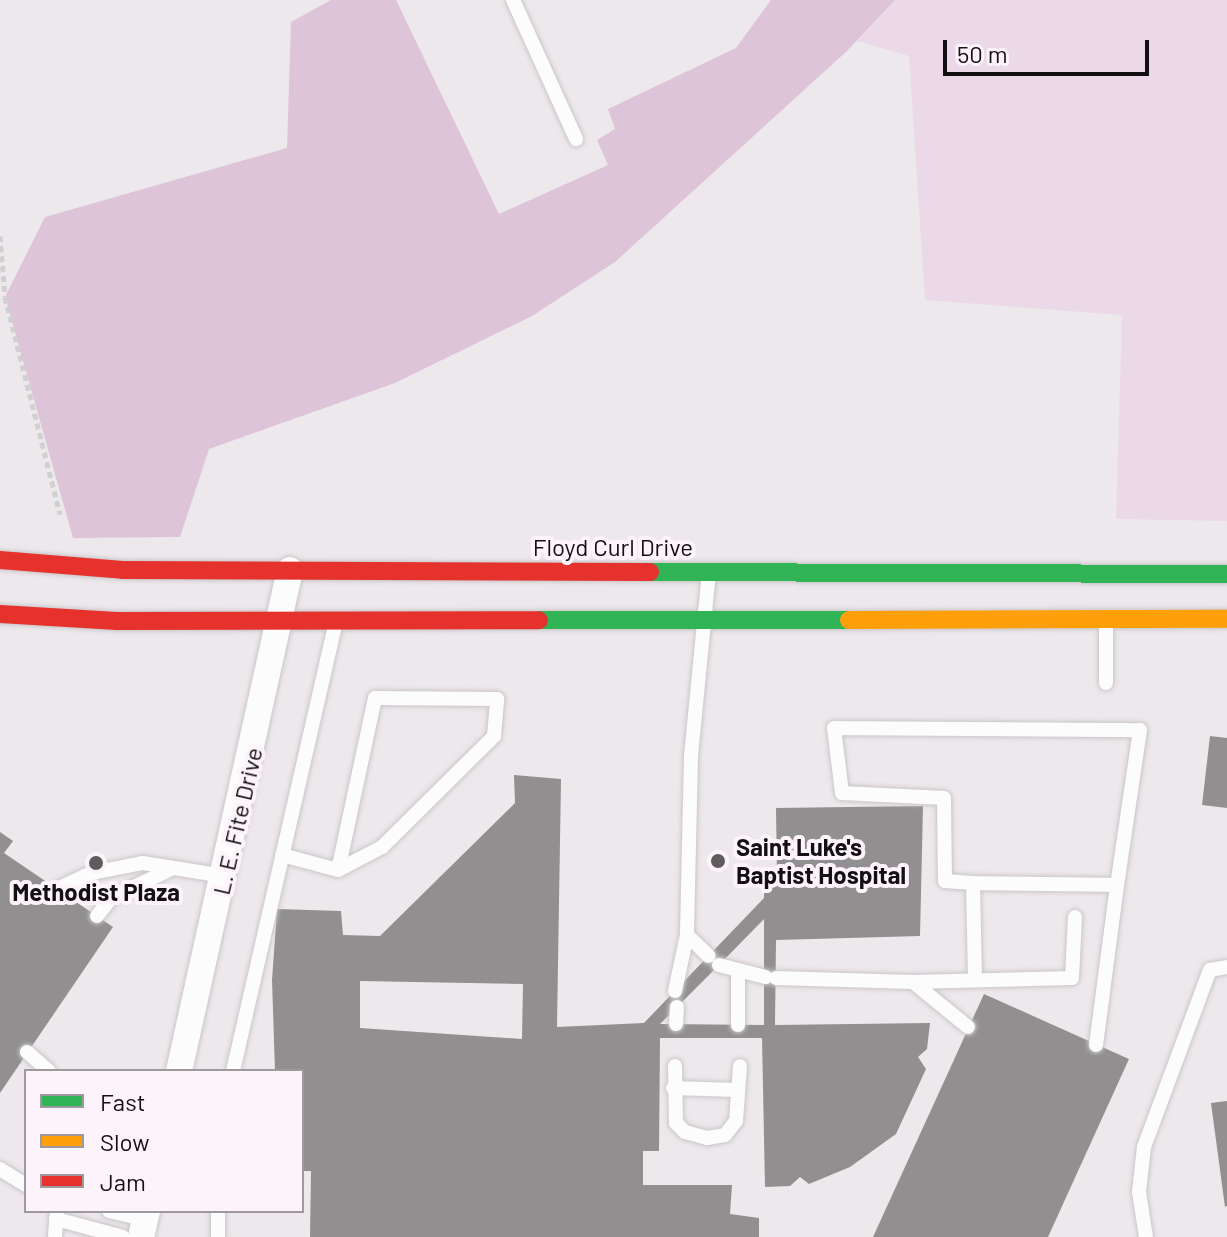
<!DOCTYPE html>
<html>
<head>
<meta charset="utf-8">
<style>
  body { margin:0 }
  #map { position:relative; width:1227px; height:1237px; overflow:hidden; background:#ede8ec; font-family:Barlow,sans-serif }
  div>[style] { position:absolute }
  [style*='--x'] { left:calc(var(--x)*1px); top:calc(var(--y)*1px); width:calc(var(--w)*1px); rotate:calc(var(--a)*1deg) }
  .green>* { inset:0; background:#ebd9e8 }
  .forest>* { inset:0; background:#dec4d8 }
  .building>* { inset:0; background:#918f8f }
  .path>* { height:5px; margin-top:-2.5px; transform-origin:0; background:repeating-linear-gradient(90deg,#d1d0d1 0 6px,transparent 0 10px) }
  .roads { filter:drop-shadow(0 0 2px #cac6c9) drop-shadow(0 0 2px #cac6c9) }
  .lane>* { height:14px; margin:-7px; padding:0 7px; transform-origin:7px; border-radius:7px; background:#fcfcfc }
  .street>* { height:26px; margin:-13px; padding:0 13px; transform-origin:13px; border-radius:13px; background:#fcfcfc }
  .fast>* { height:18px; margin:-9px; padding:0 9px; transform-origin:9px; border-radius:9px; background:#30b455 }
  .slow>* { height:18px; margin:-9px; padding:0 9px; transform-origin:9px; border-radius:9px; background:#ff9f0a }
  .jam>* { height:18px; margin:-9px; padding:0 9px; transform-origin:9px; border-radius:9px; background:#e5322d }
  .dots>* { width:22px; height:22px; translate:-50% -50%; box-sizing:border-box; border:4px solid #fcf4fa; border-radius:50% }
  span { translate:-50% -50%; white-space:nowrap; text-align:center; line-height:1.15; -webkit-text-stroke:8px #fcf4fa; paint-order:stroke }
  .street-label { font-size:24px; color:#121012 }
  .poi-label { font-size:24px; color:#121012; font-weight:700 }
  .left { translate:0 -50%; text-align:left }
  .legend { position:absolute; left:24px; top:1069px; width:280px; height:144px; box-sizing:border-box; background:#fcf4fa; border:2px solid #9e999d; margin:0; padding:10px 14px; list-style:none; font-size:24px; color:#121012 }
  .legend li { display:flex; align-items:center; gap:16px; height:40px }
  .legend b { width:40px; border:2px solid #9e999d }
  .scale { position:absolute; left:943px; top:40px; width:206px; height:36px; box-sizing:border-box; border:4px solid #121012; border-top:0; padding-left:10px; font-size:24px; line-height:28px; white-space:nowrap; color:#121012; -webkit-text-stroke:6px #fcf4fa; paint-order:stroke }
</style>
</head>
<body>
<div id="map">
  <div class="green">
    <div style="clip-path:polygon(895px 0,1227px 0,1227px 521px,1116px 519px,1122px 315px,925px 300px,909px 56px,857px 41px)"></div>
  </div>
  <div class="forest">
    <div style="clip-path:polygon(331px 0,396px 0,499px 214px,608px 165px,597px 140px,615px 129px,608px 109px,736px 48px,771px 0,895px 0,847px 51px,615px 262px,532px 316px,395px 383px,209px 449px,180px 537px,73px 538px,5px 297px,45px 217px,287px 148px,291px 22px)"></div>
  </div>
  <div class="building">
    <div style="clip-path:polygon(1210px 736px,1227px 738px,1227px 808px,1202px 805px)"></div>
    <div style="clip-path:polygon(evenodd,514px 775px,561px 779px,557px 1027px,644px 1023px,764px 898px,765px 877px,777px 877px,776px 808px,923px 806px,920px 936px,776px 940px,775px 1025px,930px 1023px,927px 1049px,918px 1057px,926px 1069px,896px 1134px,850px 1167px,809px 1184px,800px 1177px,790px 1186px,765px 1187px,762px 1038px,660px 1038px,659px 1151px,643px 1151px,643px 1185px,732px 1185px,730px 1214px,759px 1218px,759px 1237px,310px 1237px,311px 1171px,302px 1171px,302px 1071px,275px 1071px,272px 980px,277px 909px,341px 911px,343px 935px,380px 936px,515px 803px,514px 775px,764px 919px,764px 1025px,660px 1024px,719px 965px,764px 919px,514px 775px,360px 981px,523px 984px,522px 1039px,360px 1028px,360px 981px)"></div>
    <div style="clip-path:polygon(0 832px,13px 841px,4px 853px,113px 927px,0 1093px)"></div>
    <div style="clip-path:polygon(984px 994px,1129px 1059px,1048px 1237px,873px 1237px)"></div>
    <div style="clip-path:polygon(1227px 1101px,1227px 1206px,1225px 1207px,1211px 1103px)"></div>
  </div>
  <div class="path">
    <div style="--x:0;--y:236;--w:61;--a:85.3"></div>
    <div style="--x:5;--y:297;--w:224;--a:75.8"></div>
  </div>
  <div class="roads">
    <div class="lane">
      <div style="--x:513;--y:0;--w:153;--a:65.6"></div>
      <div style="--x:709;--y:572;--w:185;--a:95.6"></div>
      <div style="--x:691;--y:756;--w:179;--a:91.3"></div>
      <div style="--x:687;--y:935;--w:30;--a:44"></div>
      <div style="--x:1106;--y:620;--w:63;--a:90"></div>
      <div style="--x:282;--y:855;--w:58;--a:15"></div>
      <div style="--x:338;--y:870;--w:50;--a:-27.6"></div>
      <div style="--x:382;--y:847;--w:158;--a:-44.7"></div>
      <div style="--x:494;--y:736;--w:37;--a:-85"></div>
      <div style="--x:497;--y:699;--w:122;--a:-179.5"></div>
      <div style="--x:375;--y:698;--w:176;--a:102.1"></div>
      <div style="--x:973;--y:883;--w:28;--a:-176"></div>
      <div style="--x:945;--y:881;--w:83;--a:-90.7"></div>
      <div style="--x:944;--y:798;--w:102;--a:-177.2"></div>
      <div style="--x:842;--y:793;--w:65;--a:-97"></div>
      <div style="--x:834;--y:728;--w:306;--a:0.4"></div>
      <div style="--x:1140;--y:730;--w:157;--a:98.4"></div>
      <div style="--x:1117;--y:885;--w:144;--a:-179.2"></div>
      <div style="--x:973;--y:883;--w:95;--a:88.8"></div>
      <div style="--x:57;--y:889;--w:38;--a:-25"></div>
      <div style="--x:92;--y:873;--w:52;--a:-11.1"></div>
      <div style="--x:143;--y:863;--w:82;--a:9.1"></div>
      <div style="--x:97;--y:916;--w:23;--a:-52"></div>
      <div style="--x:111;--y:898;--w:69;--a:-25.8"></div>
      <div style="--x:719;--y:965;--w:48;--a:14.6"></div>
      <div style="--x:776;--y:978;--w:137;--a:1.7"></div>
      <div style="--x:913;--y:982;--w:159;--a:-1.4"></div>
      <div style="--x:1072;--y:978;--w:61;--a:-87.2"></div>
      <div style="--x:913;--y:982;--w:71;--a:39.3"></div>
      <div style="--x:675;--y:991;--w:57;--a:-77.9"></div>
      <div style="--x:676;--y:1024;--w:17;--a:-87"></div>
      <div style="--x:738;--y:1025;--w:52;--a:-90"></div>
      <div style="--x:1096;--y:1045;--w:161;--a:-82.5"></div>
      <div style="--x:27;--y:1052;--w:29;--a:41"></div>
      <div style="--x:675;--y:1066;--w:57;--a:89"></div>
      <div style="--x:676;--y:1123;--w:13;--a:45"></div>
      <div style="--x:685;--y:1132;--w:23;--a:15"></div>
      <div style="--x:707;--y:1138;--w:18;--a:-9"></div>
      <div style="--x:725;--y:1135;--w:18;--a:-52"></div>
      <div style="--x:736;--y:1121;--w:55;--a:-85.8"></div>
      <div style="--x:233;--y:1071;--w:461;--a:-77.1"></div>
      <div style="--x:673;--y:1088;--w:64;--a:1.8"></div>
      <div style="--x:0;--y:1169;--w:31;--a:32"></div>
      <div style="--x:109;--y:1211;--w:37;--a:13"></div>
      <div style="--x:56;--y:1219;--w:69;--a:15"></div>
      <div style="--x:55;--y:1237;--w:26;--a:-86"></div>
      <div style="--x:218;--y:1237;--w:26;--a:-90"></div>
      <div style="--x:1146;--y:1237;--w:46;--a:-98.8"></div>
      <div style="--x:1139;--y:1192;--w:45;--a:-83.7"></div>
      <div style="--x:1144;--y:1147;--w:189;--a:-69.6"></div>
      <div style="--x:1210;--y:970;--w:17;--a:-10"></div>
    </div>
    <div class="street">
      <div style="--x:179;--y:1071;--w:513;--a:-77.51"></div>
      <div style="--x:141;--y:1237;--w:27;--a:-77"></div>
    </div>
    <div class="fast">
      <div style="--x:650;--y:572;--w:577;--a:0.2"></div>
      <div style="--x:539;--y:620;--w:310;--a:0"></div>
    </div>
    <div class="slow">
      <div style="--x:849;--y:620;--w:378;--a:-0.2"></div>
    </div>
    <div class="jam">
      <div style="--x:0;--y:560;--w:123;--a:4.6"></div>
      <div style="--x:123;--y:570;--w:527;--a:0.22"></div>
      <div style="--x:0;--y:614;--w:117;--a:3.4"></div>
      <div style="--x:117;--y:621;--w:422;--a:-0.1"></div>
    </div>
  </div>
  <div class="dots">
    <div style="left:718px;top:861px;background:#5f5c5e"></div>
    <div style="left:96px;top:863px;background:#5f5c5e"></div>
  </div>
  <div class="street-label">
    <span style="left:613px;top:547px">Floyd Curl Drive</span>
    <span style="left:237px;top:821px;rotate:-77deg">L. E. Fite Drive</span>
  </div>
  <div class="poi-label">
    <span class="left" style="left:736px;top:861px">Saint Luke's<br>Baptist Hospital</span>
    <span style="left:96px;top:892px">Methodist Plaza</span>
  </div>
  <ul class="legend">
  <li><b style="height:10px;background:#30b455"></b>Fast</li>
  <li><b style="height:10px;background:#ff9f0a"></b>Slow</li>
  <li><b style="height:10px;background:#e5322d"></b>Jam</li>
  </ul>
  <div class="scale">50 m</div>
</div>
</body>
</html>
